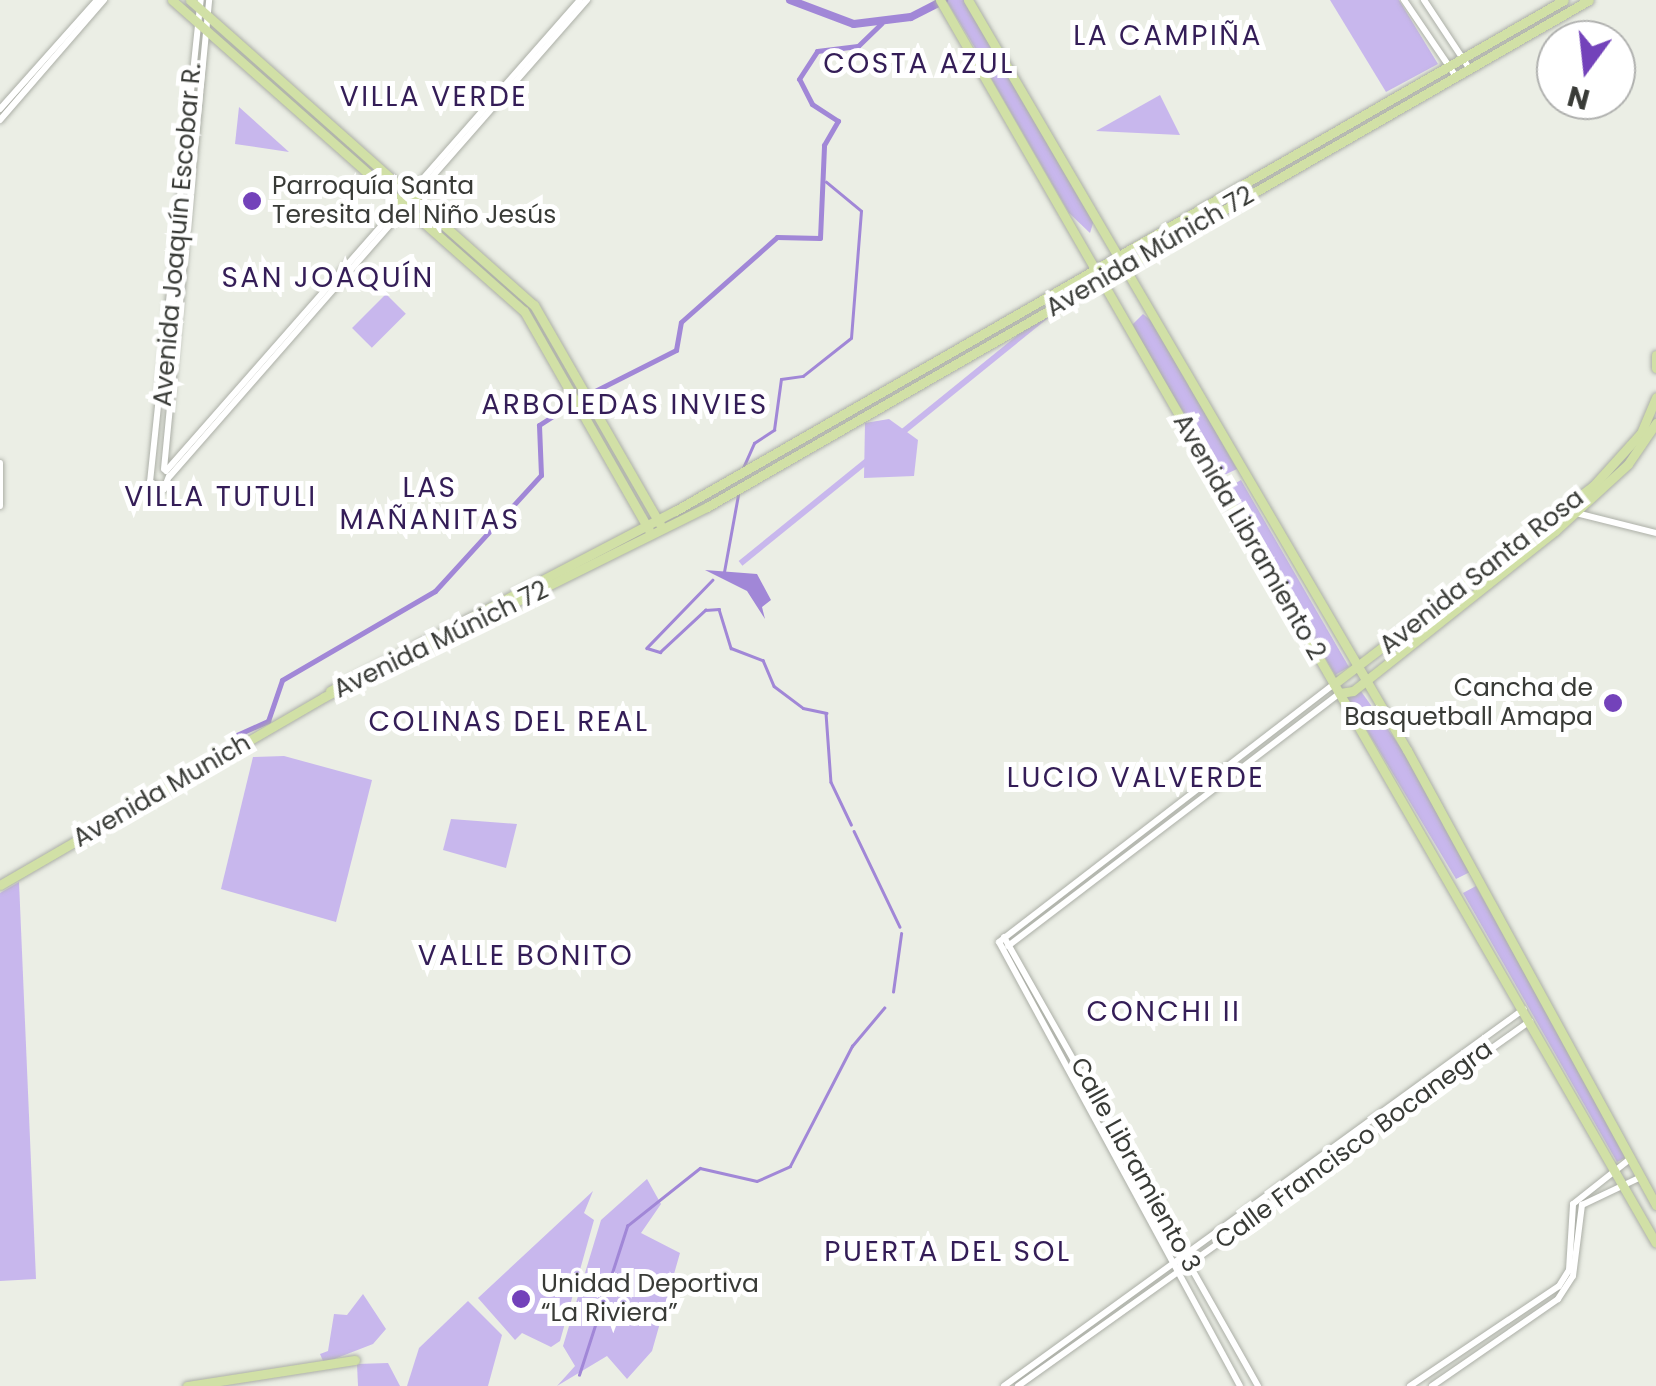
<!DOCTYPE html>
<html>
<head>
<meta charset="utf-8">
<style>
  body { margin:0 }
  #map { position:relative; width:1656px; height:1386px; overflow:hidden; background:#ebeee5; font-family:Poppins,sans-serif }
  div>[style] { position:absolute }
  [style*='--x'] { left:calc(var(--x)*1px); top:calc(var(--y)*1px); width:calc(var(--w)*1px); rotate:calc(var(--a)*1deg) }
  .green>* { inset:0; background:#c8b7ed; transform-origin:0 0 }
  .water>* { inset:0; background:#a187d7 }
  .stream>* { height:2.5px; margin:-1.25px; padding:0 1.25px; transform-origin:1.25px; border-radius:1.25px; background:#a187d7 }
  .canal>* { height:5px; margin:-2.5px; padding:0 2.5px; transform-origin:2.5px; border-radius:2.5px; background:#a187d7 }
  .river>* { height:8px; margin:-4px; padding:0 4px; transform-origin:4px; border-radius:4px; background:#a187d7 }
  .roads { filter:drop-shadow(0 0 2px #acafa7) drop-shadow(0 0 2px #acafa7) }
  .minor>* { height:6px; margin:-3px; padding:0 3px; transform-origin:3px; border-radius:3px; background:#fff }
  .major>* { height:9px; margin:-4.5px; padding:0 4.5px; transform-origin:4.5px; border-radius:4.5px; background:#d1e0a6 }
  .dots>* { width:28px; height:28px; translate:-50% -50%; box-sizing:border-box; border:5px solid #fff; border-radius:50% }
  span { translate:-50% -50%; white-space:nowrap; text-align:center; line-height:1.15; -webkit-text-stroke:10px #fff; paint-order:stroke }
  .poi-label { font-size:25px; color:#393b37 }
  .left { translate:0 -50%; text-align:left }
  .right { translate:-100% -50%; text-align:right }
  .street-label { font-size:25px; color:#393b37 }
  .neighbourhood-label { font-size:28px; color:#341d57; letter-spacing:2.5px }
  .north { position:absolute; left:1536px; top:20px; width:100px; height:100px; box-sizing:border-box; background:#fff; border:2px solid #b0b1af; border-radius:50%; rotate:195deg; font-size:28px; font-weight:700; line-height:40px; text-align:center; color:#393b37 }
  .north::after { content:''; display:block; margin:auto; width:35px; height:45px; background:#7342ba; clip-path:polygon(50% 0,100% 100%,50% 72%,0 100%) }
</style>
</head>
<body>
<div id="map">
  <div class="green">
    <div style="clip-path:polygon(946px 0,967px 0,1002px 60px,987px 68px)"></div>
    <div style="clip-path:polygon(1330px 0,1399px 0,1438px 64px,1386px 92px)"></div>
    <div style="clip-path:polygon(1005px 70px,1094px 220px,1090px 233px,1069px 213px,991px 78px)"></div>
    <div style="clip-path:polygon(1160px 95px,1180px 135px,1096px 131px)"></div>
    <div style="clip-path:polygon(239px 107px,289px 152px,235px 144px)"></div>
    <div style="left:1093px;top:274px;width:6px;height:456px;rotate:51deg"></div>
    <div style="left:386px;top:294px;width:28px;height:48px;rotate:45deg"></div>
    <div style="clip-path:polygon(1143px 314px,1153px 322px,1237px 469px,1222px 476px,1131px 326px)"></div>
    <div style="clip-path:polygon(889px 419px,918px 440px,914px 476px,864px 478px,865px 423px)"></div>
    <div style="left:1241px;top:480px;width:216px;height:16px;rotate:60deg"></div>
    <div style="clip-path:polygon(1358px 687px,1411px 762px,1470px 872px,1456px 879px,1347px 697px)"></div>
    <div style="clip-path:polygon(284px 756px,372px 780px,336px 922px,221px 889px,253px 757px)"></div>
    <div style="clip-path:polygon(451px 819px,517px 824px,506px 868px,443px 850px)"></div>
    <div style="clip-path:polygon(19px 882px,36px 1279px,0 1281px,0 893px)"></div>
    <div style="clip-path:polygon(1476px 886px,1627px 1157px,1617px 1162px,1463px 893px)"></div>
    <div style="clip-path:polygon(647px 1179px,661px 1204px,641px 1233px,680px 1253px,652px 1351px,627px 1379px,607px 1356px,557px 1386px,575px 1366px,563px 1346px,601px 1220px)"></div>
    <div style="clip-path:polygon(593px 1191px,584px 1213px,594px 1220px,560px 1341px,551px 1347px,522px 1333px,515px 1340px,478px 1298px)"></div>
    <div style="clip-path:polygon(363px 1294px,386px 1329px,373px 1344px,324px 1363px,320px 1354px,328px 1351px,334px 1314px,347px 1315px)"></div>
    <div style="clip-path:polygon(468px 1301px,502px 1335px,488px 1386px,407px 1386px,419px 1348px)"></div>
    <div style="clip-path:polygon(388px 1363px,400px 1386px,358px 1386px,357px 1364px)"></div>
  </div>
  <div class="water">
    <div style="clip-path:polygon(705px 570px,757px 574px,771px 600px,762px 607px,765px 619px,747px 591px)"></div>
  </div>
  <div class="stream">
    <div style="--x:743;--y:468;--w:27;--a:-66"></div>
    <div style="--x:754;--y:443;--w:24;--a:-33"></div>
    <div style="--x:774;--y:430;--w:51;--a:-82.2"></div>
    <div style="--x:781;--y:379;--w:22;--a:-8"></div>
    <div style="--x:803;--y:376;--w:61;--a:-38.4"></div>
    <div style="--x:851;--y:338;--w:127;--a:-85.5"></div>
    <div style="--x:861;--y:211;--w:45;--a:-140.4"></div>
    <div style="--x:724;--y:572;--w:78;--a:-79.7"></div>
    <div style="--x:713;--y:580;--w:95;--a:134.1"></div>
    <div style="--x:647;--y:648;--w:14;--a:17"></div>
    <div style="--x:660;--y:652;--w:62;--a:-43"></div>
    <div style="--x:705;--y:610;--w:14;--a:-4"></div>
    <div style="--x:719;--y:609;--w:41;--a:72.9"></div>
    <div style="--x:731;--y:648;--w:34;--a:21"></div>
    <div style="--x:763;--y:660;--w:28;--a:67"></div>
    <div style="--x:774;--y:686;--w:36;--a:37"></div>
    <div style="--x:803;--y:708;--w:24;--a:12"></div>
    <div style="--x:826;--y:713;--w:69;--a:85.9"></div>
    <div style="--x:831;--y:782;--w:47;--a:64.5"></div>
    <div style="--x:854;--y:831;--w:106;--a:64.4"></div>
    <div style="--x:893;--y:992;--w:59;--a:-82.1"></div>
    <div style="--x:579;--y:1375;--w:157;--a:-72.1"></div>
    <div style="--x:627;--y:1226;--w:93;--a:-38.5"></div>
    <div style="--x:700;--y:1168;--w:58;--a:12.8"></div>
    <div style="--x:757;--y:1181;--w:36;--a:-24"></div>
    <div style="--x:790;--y:1166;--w:135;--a:-62.7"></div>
    <div style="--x:852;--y:1046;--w:50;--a:-49.9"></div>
  </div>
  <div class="canal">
    <div style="--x:585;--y:396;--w:102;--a:-26.8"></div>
    <div style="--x:676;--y:350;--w:28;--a:-80"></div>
    <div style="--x:681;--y:322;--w:128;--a:-41.5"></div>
    <div style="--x:777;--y:237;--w:43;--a:1.3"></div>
    <div style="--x:820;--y:238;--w:93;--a:-87.5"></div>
    <div style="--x:824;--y:145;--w:28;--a:-60"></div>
    <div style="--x:838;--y:121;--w:31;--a:-147"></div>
    <div style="--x:812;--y:104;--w:28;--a:-117"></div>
    <div style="--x:799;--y:79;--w:33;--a:-57"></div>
    <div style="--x:817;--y:51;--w:41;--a:-7"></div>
    <div style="--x:858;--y:46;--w:33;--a:-44"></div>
    <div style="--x:230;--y:738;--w:42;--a:-24.1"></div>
    <div style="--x:268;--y:721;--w:43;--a:-71.1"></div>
    <div style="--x:282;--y:680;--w:177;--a:-30.2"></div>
    <div style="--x:435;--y:591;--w:157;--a:-47.6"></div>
    <div style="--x:541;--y:475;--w:50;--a:-92.3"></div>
    <div style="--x:539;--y:425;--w:44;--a:-33"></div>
  </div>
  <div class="river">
    <div style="--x:790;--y:0;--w:68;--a:20.6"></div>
    <div style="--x:854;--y:24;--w:57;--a:-7"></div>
    <div style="--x:911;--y:17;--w:37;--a:-27"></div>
  </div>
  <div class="roads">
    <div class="minor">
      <div style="--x:1404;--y:0;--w:91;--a:55.8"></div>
      <div style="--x:1424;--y:0;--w:82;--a:56.5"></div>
      <div style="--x:0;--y:109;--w:146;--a:-48.3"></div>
      <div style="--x:0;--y:120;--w:159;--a:-49.1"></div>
      <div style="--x:0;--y:463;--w:43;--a:90"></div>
      <div style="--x:164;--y:469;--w:471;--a:-84.5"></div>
      <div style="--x:166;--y:471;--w:627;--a:-48.69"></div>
      <div style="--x:169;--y:476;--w:14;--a:111"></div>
      <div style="--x:164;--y:489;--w:16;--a:-153"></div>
      <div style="--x:150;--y:482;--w:485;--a:-84"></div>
      <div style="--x:170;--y:476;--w:633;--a:-48.78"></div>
      <div style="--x:1576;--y:513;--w:82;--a:14"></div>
      <div style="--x:1004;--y:937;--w:516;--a:60.5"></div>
      <div style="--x:1008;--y:946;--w:417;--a:-37.3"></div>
      <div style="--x:1004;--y:1386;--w:642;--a:-35.94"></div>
      <div style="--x:1018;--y:1386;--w:629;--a:-35.48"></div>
      <div style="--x:1240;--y:1386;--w:505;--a:-118.49"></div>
      <div style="--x:999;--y:942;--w:423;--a:-37.6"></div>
      <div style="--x:1410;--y:1386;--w:179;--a:-33.9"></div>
      <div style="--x:1559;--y:1286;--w:19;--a:-58"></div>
      <div style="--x:1569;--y:1270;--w:66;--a:-86.5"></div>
      <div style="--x:1573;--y:1204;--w:74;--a:-38.4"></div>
      <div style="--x:1432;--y:1386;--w:153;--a:-34.6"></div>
      <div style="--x:1558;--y:1299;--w:27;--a:-57"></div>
      <div style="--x:1573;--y:1276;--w:72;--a:-82.8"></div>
      <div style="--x:1582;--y:1205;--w:65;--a:-25.4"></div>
    </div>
    <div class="major">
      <div style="--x:172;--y:0;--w:470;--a:41.5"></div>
      <div style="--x:524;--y:311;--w:252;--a:60.3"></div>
      <div style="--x:190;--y:0;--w:460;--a:41.6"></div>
      <div style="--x:534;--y:305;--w:253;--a:60.1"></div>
      <div style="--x:940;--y:0;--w:1434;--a:60.06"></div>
      <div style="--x:968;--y:0;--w:869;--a:59.66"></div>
      <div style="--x:1407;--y:750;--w:519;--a:61.31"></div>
      <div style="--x:1656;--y:355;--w:13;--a:90"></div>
      <div style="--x:1334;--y:684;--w:327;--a:-37.4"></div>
      <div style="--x:1594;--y:485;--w:70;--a:-47.9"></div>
      <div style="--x:1641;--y:433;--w:39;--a:-67"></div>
      <div style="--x:330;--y:691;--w:389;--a:-27.6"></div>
      <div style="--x:675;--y:511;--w:1025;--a:-29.89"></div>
      <div style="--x:1340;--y:693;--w:13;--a:-9"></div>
      <div style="--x:1353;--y:691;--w:258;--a:-38.4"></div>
      <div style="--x:1555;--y:531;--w:99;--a:-42.5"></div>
      <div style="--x:1628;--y:464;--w:50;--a:-55.7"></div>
      <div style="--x:0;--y:885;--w:375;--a:-30.1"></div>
      <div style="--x:324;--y:697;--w:428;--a:-26.4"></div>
      <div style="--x:707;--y:507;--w:1017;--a:-29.89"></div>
      <div style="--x:187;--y:1386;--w:170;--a:-8.8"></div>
    </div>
  </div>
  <div class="dots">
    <div style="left:252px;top:201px;background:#7342ba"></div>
    <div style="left:1613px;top:703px;background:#7342ba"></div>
    <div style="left:521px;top:1299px;background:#7342ba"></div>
  </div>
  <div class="poi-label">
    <span class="left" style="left:272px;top:201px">Parroquía Santa<br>Teresita del Niño Jesús</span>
    <span class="right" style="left:1593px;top:703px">Cancha de<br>Basquetball Amapa</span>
    <span class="left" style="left:541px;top:1299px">Unidad Deportiva<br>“La Riviera”</span>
  </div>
  <div class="street-label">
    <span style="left:178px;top:235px;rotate:-85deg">Avenida Joaquín Escobar R.</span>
    <span style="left:1150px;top:252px;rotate:-30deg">Avenida Múnich 72</span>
    <span style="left:1249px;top:537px;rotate:60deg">Avenida Libramiento 2</span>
    <span style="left:1482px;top:572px;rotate:-38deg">Avenida Santa Rosa</span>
    <span style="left:441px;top:640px;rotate:-26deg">Avenida Múnich 72</span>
    <span style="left:162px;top:791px;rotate:-30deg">Avenida Munich</span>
    <span style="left:1354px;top:1145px;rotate:-36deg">Calle Francisco Bocanegra</span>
    <span style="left:1135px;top:1165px;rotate:61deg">Calle Libramiento 3</span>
  </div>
  <div class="neighbourhood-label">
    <span style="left:1168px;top:36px">LA CAMPIÑA</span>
    <span style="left:919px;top:64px">COSTA AZUL</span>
    <span style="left:434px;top:97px">VILLA VERDE</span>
    <span style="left:328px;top:278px">SAN JOAQUÍN</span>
    <span style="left:625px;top:405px">ARBOLEDAS INVIES</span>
    <span style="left:430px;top:504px">LAS<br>MAÑANITAS</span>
    <span style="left:221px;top:497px">VILLA TUTULI</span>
    <span style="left:509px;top:722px">COLINAS DEL REAL</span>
    <span style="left:1136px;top:778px">LUCIO VALVERDE</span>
    <span style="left:526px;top:956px">VALLE BONITO</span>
    <span style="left:1164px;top:1012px">CONCHI II</span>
    <span style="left:948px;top:1252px">PUERTA DEL SOL</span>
  </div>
  <div class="north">N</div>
</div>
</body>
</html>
